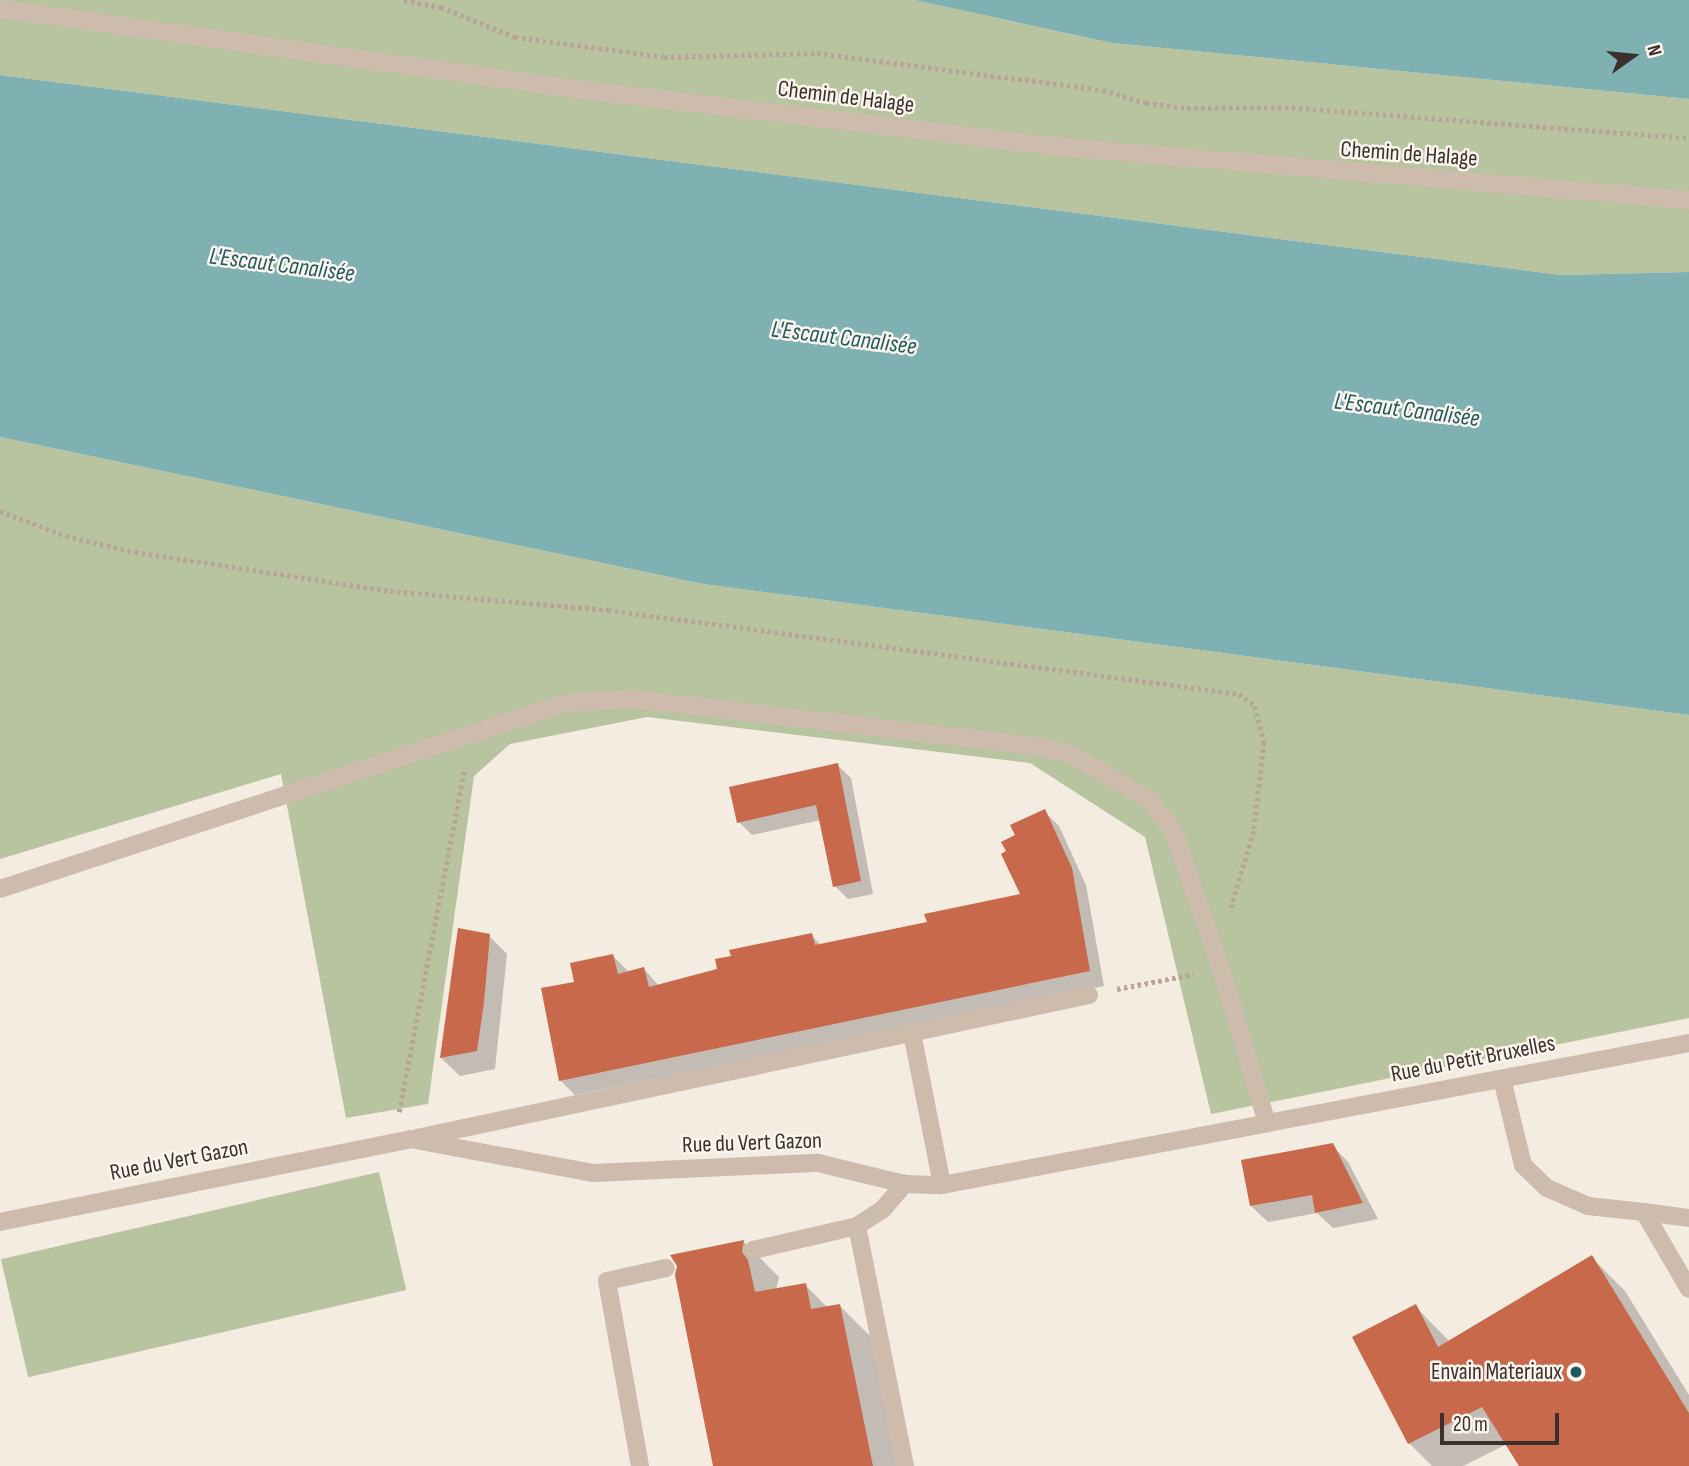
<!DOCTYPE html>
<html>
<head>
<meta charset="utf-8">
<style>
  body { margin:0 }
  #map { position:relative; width:1689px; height:1466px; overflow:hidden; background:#f4ebe1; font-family:"Sofia Sans Condensed",sans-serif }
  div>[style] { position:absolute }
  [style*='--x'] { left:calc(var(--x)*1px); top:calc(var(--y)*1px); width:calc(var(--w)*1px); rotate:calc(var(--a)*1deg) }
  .green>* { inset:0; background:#b8c4a0; transform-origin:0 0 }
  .water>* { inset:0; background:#7fb0b2 }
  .shadow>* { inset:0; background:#0003 }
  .building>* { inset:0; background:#c8694b }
  .path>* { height:4.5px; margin-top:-2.25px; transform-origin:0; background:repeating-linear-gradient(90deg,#b9a596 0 3.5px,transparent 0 7px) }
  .service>* { height:18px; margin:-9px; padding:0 9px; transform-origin:9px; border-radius:9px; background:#cdbbac }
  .minor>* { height:18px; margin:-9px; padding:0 9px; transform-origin:9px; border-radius:9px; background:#cdbbac }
  .dots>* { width:19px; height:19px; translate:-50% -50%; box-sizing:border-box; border:4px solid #fbf5ee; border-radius:50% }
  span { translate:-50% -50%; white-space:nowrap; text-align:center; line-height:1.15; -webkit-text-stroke:5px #fbf5ee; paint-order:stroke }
  .street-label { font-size:23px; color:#3b302b }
  .poi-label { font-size:23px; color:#3b302b }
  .right { translate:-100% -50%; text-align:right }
  .water-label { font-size:24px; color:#1f5a5e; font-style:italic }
  .north { position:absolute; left:1598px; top:21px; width:70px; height:70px; -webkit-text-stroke:5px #fbf5ee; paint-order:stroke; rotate:75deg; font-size:19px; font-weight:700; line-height:28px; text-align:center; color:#3b302b }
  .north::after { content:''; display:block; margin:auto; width:24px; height:32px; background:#3b302b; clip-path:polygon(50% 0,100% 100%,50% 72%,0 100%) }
  .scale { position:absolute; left:1440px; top:1413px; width:119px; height:32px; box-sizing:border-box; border:4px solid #3b302b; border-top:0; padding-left:9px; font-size:21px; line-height:24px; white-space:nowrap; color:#3b302b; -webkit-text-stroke:5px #fbf5ee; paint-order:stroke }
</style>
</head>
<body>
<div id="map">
  <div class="green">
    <div style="clip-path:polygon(0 0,914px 0,1112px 43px,1689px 99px,1689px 272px,1561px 275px,0 75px)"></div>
    <div style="clip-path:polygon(0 437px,703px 584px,1689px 715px,1689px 1018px,1211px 1114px,1145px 837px,1030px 763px,647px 717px,510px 744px,474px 776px,428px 1104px,346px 1118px,281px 774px,0 859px)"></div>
    <div style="left:379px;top:1172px;width:121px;height:388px;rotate:77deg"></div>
  </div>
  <div class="water">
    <div style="clip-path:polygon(914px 0,1689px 0,1689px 99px,1112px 43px)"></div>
    <div style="clip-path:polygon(0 75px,1561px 275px,1689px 272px,1689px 715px,703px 584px,0 437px)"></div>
  </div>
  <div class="shadow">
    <div style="clip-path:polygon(837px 765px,851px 778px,873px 894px,848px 899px,835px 886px,821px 820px,752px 835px,739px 822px)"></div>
    <div style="clip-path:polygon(1044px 811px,1059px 826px,1086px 885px,1104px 986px,575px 1095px,560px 1080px,576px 983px,613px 956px,628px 971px,644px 969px,659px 986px,719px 970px,811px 935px,821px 945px,929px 923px,1023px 895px,1017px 836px)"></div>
    <div style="clip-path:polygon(489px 936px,507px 954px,495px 1069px,460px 1076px,441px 1058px)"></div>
    <div style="clip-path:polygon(1332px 1145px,1348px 1162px,1378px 1219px,1333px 1228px,1317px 1213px,1268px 1222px,1251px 1206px)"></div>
    <div style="clip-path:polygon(744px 1242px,779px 1277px,776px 1290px,805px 1285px,828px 1308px,840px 1306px,875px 1341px,900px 1466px,715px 1466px,679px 1266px,673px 1256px)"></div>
    <div style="clip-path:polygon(1591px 1257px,1625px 1291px,1689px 1395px,1689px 1466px,1521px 1466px,1507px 1444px,1463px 1466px,1432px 1466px,1409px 1443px,1415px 1306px,1450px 1342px)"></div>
  </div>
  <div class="building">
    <div style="clip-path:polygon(838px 763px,861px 881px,833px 887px,816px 805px,737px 823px,729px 787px)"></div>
    <div style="clip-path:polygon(1045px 809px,1072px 868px,1090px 971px,559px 1081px,541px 988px,574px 982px,570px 963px,613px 954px,618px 974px,644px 967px,649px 987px,717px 969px,715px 959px,731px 956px,729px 950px,812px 933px,815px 945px,927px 922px,924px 914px,1020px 894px,1001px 854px,1006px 851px,1001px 842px,1015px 835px,1010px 825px)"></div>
    <div style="clip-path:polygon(458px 928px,490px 934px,484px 1002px,477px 1051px,440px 1058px)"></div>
    <div style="clip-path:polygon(1333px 1143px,1363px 1203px,1315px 1213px,1312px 1195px,1250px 1206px,1241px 1160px)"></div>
    <div style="clip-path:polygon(744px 1240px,742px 1252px,748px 1260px,755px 1292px,806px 1283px,811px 1309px,840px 1304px,873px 1466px,713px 1466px,675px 1275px,677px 1266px,670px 1255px)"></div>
    <div style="clip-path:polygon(1592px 1255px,1689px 1413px,1689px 1466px,1519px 1466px,1482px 1407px,1408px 1444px,1352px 1337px,1416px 1304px,1438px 1347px)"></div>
  </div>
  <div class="path">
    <div style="--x:404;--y:0;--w:38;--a:11"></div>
    <div style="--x:441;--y:7;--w:80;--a:22.1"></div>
    <div style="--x:515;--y:37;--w:150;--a:7.6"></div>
    <div style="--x:664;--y:57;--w:153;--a:-1.5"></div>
    <div style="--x:817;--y:53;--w:288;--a:7.4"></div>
    <div style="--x:1103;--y:90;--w:45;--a:16.8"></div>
    <div style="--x:1146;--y:103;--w:41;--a:7"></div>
    <div style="--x:1187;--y:108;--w:98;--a:-0.6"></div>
    <div style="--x:1285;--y:107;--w:405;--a:4.4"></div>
    <div style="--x:0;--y:511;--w:71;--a:20.7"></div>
    <div style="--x:66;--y:536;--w:71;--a:13.1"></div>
    <div style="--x:135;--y:552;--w:258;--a:8.7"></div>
    <div style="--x:390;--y:591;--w:219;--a:5"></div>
    <div style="--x:608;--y:610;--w:637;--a:7.58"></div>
    <div style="--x:1239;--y:694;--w:20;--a:37"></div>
    <div style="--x:1255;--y:706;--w:37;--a:76"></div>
    <div style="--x:1264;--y:742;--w:90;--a:96.4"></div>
    <div style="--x:1254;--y:831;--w:80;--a:106.6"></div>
    <div style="--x:1117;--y:989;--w:78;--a:-11"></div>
    <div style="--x:399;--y:1112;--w:351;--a:-79.2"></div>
  </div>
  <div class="service">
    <div style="--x:0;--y:889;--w:515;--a:-18.22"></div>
    <div style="--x:1502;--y:1079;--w:89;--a:76.3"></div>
    <div style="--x:1523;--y:1165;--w:33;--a:44"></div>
    <div style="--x:1547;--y:1188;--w:45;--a:23.7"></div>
    <div style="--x:1588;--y:1206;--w:56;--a:6.1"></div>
    <div style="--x:1644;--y:1212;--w:89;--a:59.7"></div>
    <div style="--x:1644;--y:1212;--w:45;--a:7.6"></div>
    <div style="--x:857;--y:1226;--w:245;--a:78.7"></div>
    <div style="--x:753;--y:1250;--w:107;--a:-13"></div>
    <div style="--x:857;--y:1226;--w:30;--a:-33"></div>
    <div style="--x:882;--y:1210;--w:35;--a:-49"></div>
    <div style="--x:640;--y:1466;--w:188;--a:-100.1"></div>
    <div style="--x:607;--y:1281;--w:60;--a:-12.4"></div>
  </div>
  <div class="minor">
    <div style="--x:0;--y:9;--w:581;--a:7.92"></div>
    <div style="--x:575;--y:89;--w:478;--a:6.8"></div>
    <div style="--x:1050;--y:146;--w:641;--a:4.83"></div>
    <div style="--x:489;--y:728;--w:85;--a:-17.8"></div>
    <div style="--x:570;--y:702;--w:64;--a:-2.7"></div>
    <div style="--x:634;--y:699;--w:412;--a:6.7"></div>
    <div style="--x:1043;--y:747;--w:33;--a:16"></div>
    <div style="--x:1075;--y:756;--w:86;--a:30.7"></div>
    <div style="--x:1149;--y:800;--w:38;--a:51"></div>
    <div style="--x:1173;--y:830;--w:147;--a:70.9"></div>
    <div style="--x:1221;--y:969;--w:161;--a:73.4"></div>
    <div style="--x:912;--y:1033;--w:155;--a:78.8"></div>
    <div style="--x:417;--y:1138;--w:687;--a:-12.01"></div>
    <div style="--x:0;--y:1222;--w:418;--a:-11.4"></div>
    <div style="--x:410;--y:1139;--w:187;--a:10.5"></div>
    <div style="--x:594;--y:1173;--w:224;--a:-2.6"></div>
    <div style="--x:818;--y:1163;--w:89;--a:13.6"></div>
    <div style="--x:905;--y:1184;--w:37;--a:2"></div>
    <div style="--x:942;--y:1185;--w:760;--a:-10.76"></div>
  </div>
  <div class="dots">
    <div style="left:1576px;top:1372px;background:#1f5a5e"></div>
  </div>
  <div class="street-label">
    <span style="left:846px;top:97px;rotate:7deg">Chemin de Halage</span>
    <span style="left:1409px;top:154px;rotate:4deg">Chemin de Halage</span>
    <span style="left:1473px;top:1059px;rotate:-11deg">Rue du Petit Bruxelles</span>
    <span style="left:752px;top:1143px;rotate:-2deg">Rue du Vert Gazon</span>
    <span style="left:179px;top:1160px;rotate:-11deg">Rue du Vert Gazon</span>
  </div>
  <div class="poi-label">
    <span class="right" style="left:1562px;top:1372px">Envain Materiaux</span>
  </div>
  <div class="water-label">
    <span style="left:282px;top:265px;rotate:7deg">L'Escaut Canalisée</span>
    <span style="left:844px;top:338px;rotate:7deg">L'Escaut Canalisée</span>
    <span style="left:1407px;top:410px;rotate:7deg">L'Escaut Canalisée</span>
  </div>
  <div class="north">N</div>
  <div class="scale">20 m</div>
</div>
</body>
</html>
